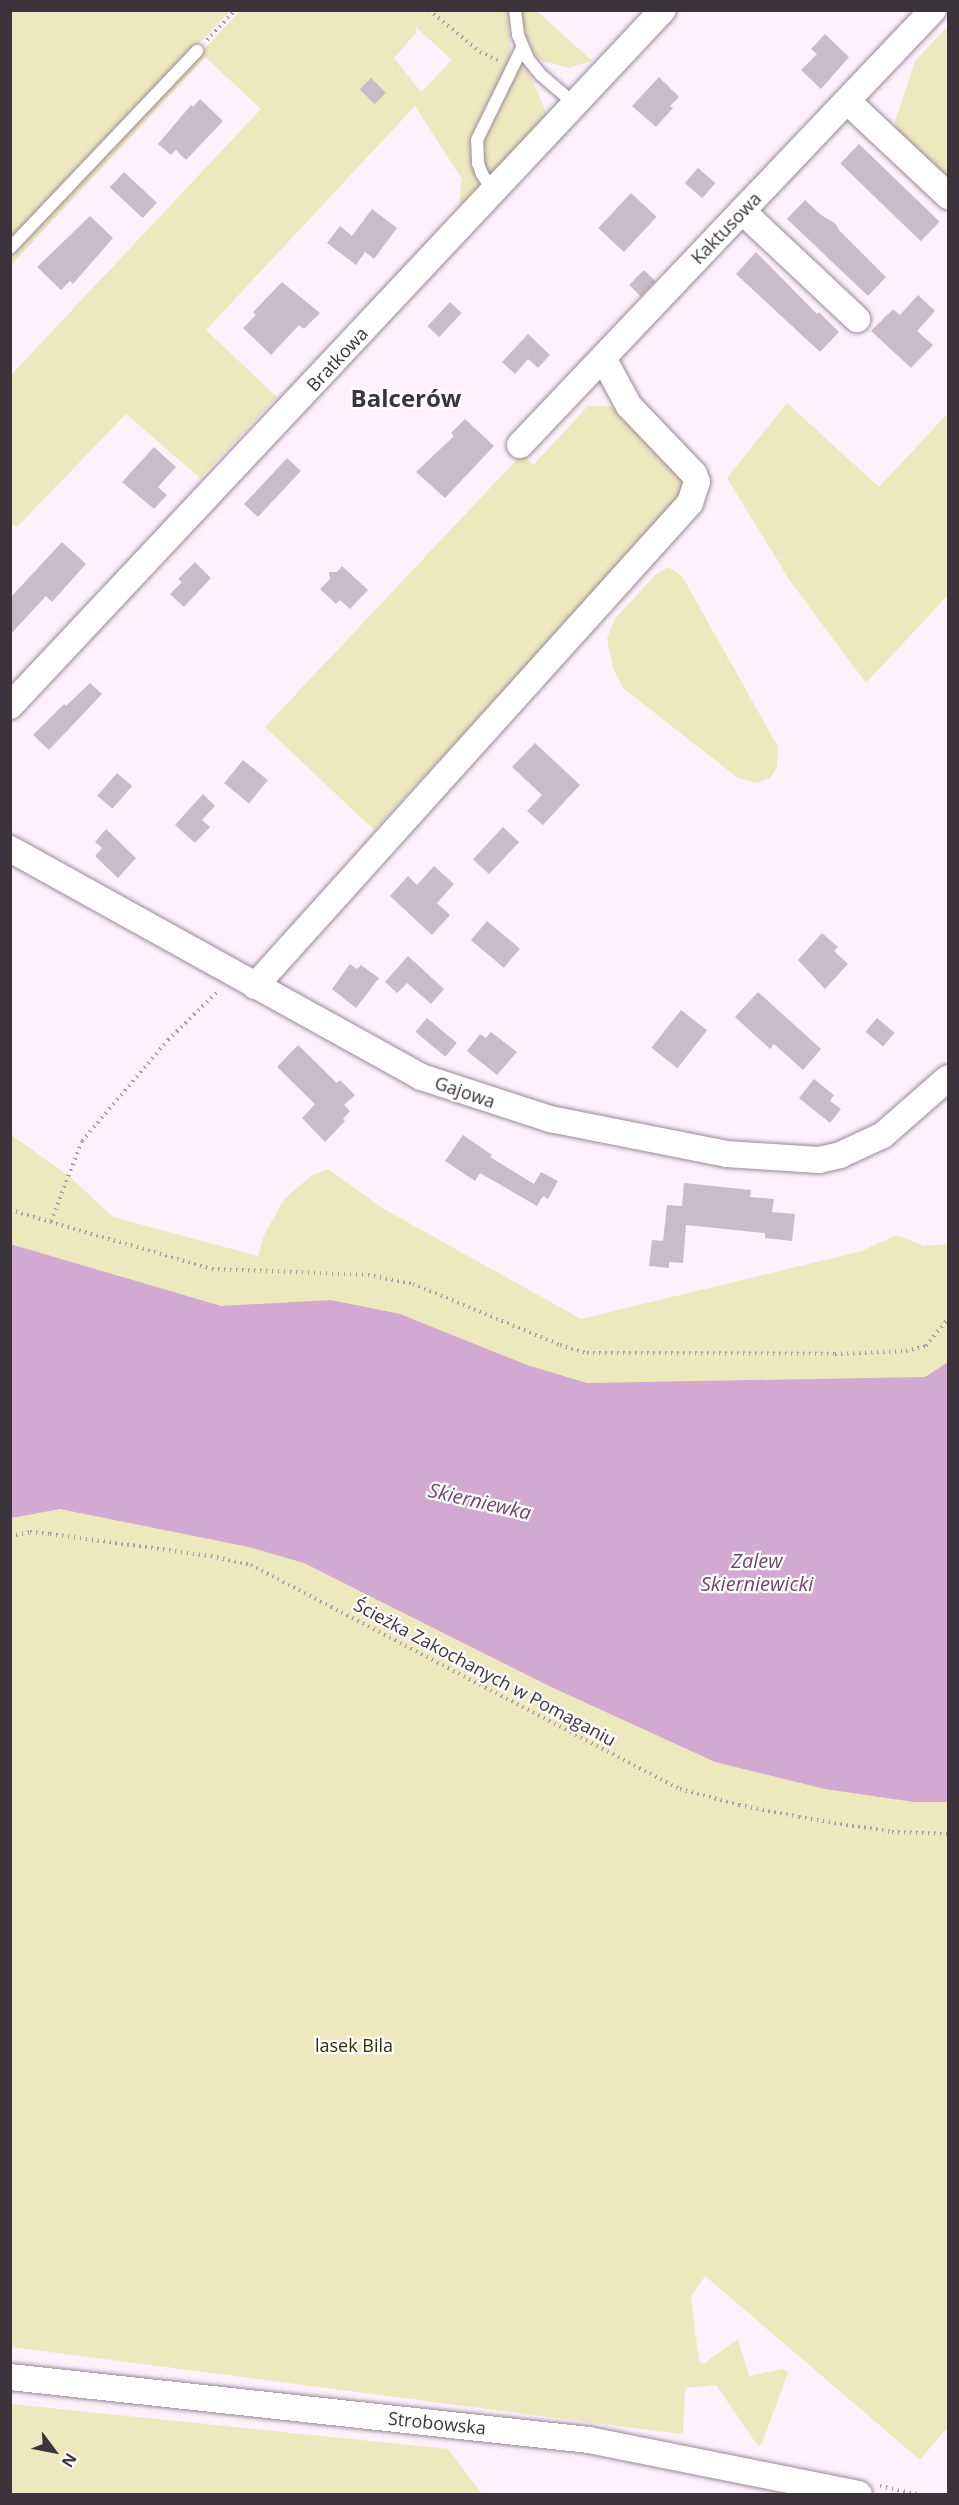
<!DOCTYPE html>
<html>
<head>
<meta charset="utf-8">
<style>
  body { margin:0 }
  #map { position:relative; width:959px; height:2505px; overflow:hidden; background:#fdf1fc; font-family:"Open Sans",sans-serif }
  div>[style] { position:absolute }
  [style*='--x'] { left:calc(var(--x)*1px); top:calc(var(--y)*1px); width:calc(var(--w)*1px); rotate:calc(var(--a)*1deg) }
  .green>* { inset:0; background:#ede8be }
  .water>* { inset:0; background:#d2a9d1 }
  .building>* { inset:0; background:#cabbc9; transform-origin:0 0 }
  .path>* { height:4px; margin-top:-2px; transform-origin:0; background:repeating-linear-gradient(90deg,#a89ea7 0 1.5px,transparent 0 6px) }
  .roads { filter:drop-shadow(0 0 2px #978996) drop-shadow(0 0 2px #978996) }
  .service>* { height:12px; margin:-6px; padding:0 6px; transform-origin:6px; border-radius:6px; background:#fff }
  .minor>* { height:26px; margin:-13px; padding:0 13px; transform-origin:13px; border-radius:13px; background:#fff }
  span { translate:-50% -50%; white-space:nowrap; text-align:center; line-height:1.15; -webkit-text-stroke:4.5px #fff; paint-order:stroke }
  .street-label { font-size:18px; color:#3b353b }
  .park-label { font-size:18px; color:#342e02 }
  .water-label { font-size:20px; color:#754275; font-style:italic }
  .district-label { font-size:24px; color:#3b353b; font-weight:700 }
  .frame { position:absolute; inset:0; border:12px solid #3b353b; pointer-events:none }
  .north { position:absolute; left:24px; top:2421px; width:60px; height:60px; -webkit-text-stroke:4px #fff; paint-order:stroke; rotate:122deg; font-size:16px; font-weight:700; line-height:24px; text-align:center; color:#3b353b }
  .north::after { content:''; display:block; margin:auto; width:21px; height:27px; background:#3b353b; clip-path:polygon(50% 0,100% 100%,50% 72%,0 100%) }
</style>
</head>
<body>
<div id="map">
  <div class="green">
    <div style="clip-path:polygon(11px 11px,230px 11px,11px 240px)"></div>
    <div style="clip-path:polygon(evenodd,240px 11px,508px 11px,511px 60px,473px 165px,480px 190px,470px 203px,459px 203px,462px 179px,415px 106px,206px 330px,277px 397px,200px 478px,126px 414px,17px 527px,11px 524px,11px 375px,261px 109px,205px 57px,11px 265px,10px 255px,240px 11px,416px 27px,452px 60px,421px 92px,394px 58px,416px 33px,416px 27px)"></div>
    <div style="clip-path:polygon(520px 11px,537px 11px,592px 61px,569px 68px,543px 61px,533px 54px,526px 42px)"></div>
    <div style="clip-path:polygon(948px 26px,948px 184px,892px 131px,915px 61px)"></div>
    <div style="clip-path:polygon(521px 59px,535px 86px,548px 117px,493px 178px,488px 176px,484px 167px,483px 136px)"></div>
    <div style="clip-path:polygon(787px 403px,879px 487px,948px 413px,948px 595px,866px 683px,790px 581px,727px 478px)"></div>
    <div style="clip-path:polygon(588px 406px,611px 406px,684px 473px,684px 497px,374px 830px,265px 727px,522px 454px,533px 465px)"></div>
    <div style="clip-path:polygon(669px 567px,682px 576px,778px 747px,777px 767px,770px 778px,757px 783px,738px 778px,623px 688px,613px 669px,607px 639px,614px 620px,657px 573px)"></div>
    <div style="clip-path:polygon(10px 1134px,69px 1176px,113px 1217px,258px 1256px,264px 1235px,285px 1198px,311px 1176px,328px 1169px,384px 1209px,581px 1319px,862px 1251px,896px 1235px,924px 1246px,948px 1244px,948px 2432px,945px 2430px,920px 2460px,705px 2276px,691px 2296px,699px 2362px,703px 2364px,738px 2339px,749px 2376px,783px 2369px,788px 2373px,762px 2443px,758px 2446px,716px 2385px,685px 2388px,683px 2432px,680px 2434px,11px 2347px)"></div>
    <div style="clip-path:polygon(11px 2404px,448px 2449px,482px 2494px,11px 2494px)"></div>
  </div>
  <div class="water">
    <div style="clip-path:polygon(10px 1244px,221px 1306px,331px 1300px,400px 1314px,527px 1365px,587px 1383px,925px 1377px,948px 1362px,948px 1802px,914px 1802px,825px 1789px,715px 1762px,547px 1685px,304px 1563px,249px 1547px,60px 1509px,11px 1518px)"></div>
  </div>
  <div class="building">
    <div style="clip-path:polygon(825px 34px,849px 57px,821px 89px,801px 70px,817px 54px,811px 49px)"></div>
    <div style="clip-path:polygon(659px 77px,679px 97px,670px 106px,673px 108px,656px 127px,632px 106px)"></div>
    <div style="left:371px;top:78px;width:21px;height:16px;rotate:45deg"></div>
    <div style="clip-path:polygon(200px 99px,223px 121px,186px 160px,176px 150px,171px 155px,158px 144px,191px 105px,193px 107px)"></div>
    <div style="left:859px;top:144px;width:112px;height:27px;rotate:44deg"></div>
    <div style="left:698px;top:168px;width:23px;height:20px;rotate:41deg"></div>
    <div style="left:124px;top:172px;width:45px;height:21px;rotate:43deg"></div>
    <div style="left:631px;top:193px;width:35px;height:48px;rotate:43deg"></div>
    <div style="clip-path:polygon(805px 200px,821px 215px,836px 224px,839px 230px,886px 277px,868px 296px,787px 219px)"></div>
    <div style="clip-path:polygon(372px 209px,397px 228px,374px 259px,365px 252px,356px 265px,327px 243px,340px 226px,352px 236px)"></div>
    <div style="clip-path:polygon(90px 216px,113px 238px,73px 284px,70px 281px,61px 290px,37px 267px)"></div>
    <div style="clip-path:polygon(756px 252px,817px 314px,819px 312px,839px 332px,820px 352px,736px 274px)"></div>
    <div style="left:644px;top:270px;width:16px;height:21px;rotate:45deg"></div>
    <div style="clip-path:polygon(282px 282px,320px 313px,304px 329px,299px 325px,271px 355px,243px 328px,256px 315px,253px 312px)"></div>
    <div style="clip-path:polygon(918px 295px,935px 311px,917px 331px,933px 345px,911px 368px,871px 331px,893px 309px,900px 315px)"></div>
    <div style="left:450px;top:302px;width:16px;height:33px;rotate:43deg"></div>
    <div style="clip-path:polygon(528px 334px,550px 355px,538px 368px,528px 359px,515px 374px,502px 362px)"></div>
    <div style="clip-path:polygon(465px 419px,494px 446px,445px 498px,416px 472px,454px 436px,451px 433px)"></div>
    <div style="clip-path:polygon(154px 447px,176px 467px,158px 487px,167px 495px,154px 509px,122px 482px)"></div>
    <div style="left:287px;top:458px;width:19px;height:63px;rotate:43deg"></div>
    <div style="clip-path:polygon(62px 542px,86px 564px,52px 602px,46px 596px,10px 635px,10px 598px)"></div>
    <div style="clip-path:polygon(195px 562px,211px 578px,184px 607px,170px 594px,182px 582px,178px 579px)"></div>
    <div style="clip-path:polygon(342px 566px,368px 590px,350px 609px,340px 600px,336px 604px,320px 589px,330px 579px,329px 572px,337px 572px)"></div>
    <div style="clip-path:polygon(90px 683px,102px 694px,49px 750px,33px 735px,64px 704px,66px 706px)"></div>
    <div style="clip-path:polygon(535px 743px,580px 785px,543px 825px,527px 811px,542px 795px,512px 767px)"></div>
    <div style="left:243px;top:760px;width:32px;height:30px;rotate:39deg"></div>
    <div style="left:117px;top:773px;width:20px;height:30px;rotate:41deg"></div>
    <div style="clip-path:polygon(203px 794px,215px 806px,202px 820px,210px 827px,195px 843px,175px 825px)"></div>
    <div style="left:503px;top:827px;width:22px;height:44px;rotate:43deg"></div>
    <div style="clip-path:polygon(106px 829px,136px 858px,118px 878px,95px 856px,102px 848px,95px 842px)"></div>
    <div style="clip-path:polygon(434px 866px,454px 884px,437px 903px,450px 915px,432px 935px,390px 896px,408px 876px,417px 885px)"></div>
    <div style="left:487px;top:921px;width:43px;height:25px;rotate:40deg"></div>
    <div style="clip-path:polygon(822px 933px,838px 947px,834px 951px,848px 964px,825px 989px,798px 960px)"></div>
    <div style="clip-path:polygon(408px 956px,444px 989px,431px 1004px,407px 983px,397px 993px,385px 982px)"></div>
    <div style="clip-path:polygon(350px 964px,357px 969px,361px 965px,379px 978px,356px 1008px,332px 989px)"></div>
    <div style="clip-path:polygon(758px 992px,821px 1049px,803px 1070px,774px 1044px,770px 1049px,735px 1017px)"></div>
    <div style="left:681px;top:1010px;width:33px;height:48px;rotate:38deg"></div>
    <div style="left:427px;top:1018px;width:39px;height:18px;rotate:40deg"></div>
    <div style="left:877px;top:1018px;width:23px;height:18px;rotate:40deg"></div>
    <div style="clip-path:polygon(491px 1032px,517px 1052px,497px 1075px,467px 1051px,480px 1034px,486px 1038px)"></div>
    <div style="clip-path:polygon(298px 1045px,337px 1083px,340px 1080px,355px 1095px,344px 1105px,350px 1111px,343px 1119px,345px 1121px,325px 1142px,302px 1118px,315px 1104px,277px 1067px)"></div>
    <div style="clip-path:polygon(814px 1079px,834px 1095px,830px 1101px,841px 1109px,830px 1123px,799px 1098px)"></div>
    <div style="clip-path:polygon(463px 1135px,492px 1155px,490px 1157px,534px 1184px,541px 1172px,558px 1181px,548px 1199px,543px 1196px,537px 1206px,480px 1173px,475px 1181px,445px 1161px)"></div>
    <div style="clip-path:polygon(684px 1183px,751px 1190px,750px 1197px,774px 1199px,772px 1212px,795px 1214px,792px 1241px,765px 1238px,765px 1233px,686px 1225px,683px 1263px,669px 1262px,669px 1268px,649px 1266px,652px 1240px,663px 1241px,667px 1205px,682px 1206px)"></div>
  </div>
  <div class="path">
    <div style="--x:429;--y:10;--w:66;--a:39.5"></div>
    <div style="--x:480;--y:52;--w:20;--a:24"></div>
    <div style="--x:207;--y:40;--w:41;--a:-47"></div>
    <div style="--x:10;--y:1210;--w:210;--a:16.3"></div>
    <div style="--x:212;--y:1269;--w:156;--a:2.2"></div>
    <div style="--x:368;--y:1275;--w:46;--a:11.3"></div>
    <div style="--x:413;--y:1284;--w:159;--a:22.5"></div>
    <div style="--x:560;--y:1345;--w:28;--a:17"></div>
    <div style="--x:587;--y:1353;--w:248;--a:0.2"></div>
    <div style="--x:835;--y:1354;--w:71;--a:-2.4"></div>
    <div style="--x:906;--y:1351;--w:21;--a:-14"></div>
    <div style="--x:926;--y:1346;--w:35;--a:-51"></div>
    <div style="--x:51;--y:1221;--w:86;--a:-68.8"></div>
    <div style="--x:82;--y:1141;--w:133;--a:-49.6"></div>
    <div style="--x:168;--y:1040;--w:71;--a:-44.4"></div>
    <div style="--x:10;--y:1536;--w:20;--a:-11"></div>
    <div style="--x:30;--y:1532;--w:20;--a:6"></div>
    <div style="--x:50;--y:1534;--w:162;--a:7.8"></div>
    <div style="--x:211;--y:1556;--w:41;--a:12.7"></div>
    <div style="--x:251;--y:1565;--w:484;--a:27.6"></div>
    <div style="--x:680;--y:1789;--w:61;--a:15.2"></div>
    <div style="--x:739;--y:1805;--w:61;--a:11.3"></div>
    <div style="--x:799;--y:1817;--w:94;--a:9.2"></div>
    <div style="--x:892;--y:1832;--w:56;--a:2"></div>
    <div style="--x:880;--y:2486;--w:39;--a:12"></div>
  </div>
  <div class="roads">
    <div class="service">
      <div style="--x:515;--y:10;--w:25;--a:83"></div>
      <div style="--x:518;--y:35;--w:26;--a:67"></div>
      <div style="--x:528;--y:59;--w:21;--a:51"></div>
      <div style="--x:541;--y:75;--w:46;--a:40.6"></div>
      <div style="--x:494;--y:192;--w:22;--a:-124"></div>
      <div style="--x:482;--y:174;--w:12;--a:-110"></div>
      <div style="--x:478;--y:163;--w:23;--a:-92"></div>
      <div style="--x:477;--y:140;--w:102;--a:-63.9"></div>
      <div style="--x:10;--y:248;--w:272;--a:-46.5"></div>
    </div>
    <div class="minor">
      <div style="--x:847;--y:101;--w:139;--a:43.2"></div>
      <div style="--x:742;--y:211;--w:158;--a:43.2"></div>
      <div style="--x:520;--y:445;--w:600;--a:-46.49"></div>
      <div style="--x:10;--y:706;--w:954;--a:-46.83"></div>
      <div style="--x:10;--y:849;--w:470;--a:29"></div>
      <div style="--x:421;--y:1077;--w:136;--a:18"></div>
      <div style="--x:550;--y:1119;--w:179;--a:11.2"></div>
      <div style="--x:726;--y:1154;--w:93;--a:3.7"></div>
      <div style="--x:819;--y:1160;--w:22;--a:-13"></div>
      <div style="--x:840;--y:1155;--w:47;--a:-24.9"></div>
      <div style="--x:883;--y:1135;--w:86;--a:-41.2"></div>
      <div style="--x:255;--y:986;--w:650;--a:-47.99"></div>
      <div style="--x:690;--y:503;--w:22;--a:-72"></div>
      <div style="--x:697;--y:482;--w:9;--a:-111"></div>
      <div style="--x:694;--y:474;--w:94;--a:-133.7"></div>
      <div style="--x:629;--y:406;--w:55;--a:-118.4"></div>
      <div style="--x:10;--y:2377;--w:582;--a:6.21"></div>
      <div style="--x:589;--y:2440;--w:275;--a:11.3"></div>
    </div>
  </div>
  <div class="street-label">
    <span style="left:726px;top:228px;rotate:-46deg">Kaktusowa</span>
    <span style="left:337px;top:359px;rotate:-47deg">Bratkowa</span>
    <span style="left:465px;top:1092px;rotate:19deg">Gajowa</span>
    <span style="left:485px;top:1672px;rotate:28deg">Ścieżka Zakochanych w Pomaganiu</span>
    <span style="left:437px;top:2423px;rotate:6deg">Strobowska</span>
  </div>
  <div class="park-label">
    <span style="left:354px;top:2045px">lasek Bila</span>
  </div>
  <div class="water-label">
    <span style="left:480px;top:1501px;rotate:13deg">Skierniewka</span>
    <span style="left:757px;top:1572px">Zalew<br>Skierniewicki</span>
  </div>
  <div class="district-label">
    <span style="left:406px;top:398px">Balcerów</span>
  </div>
  <div class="frame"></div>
  <div class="north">N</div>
</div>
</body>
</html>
